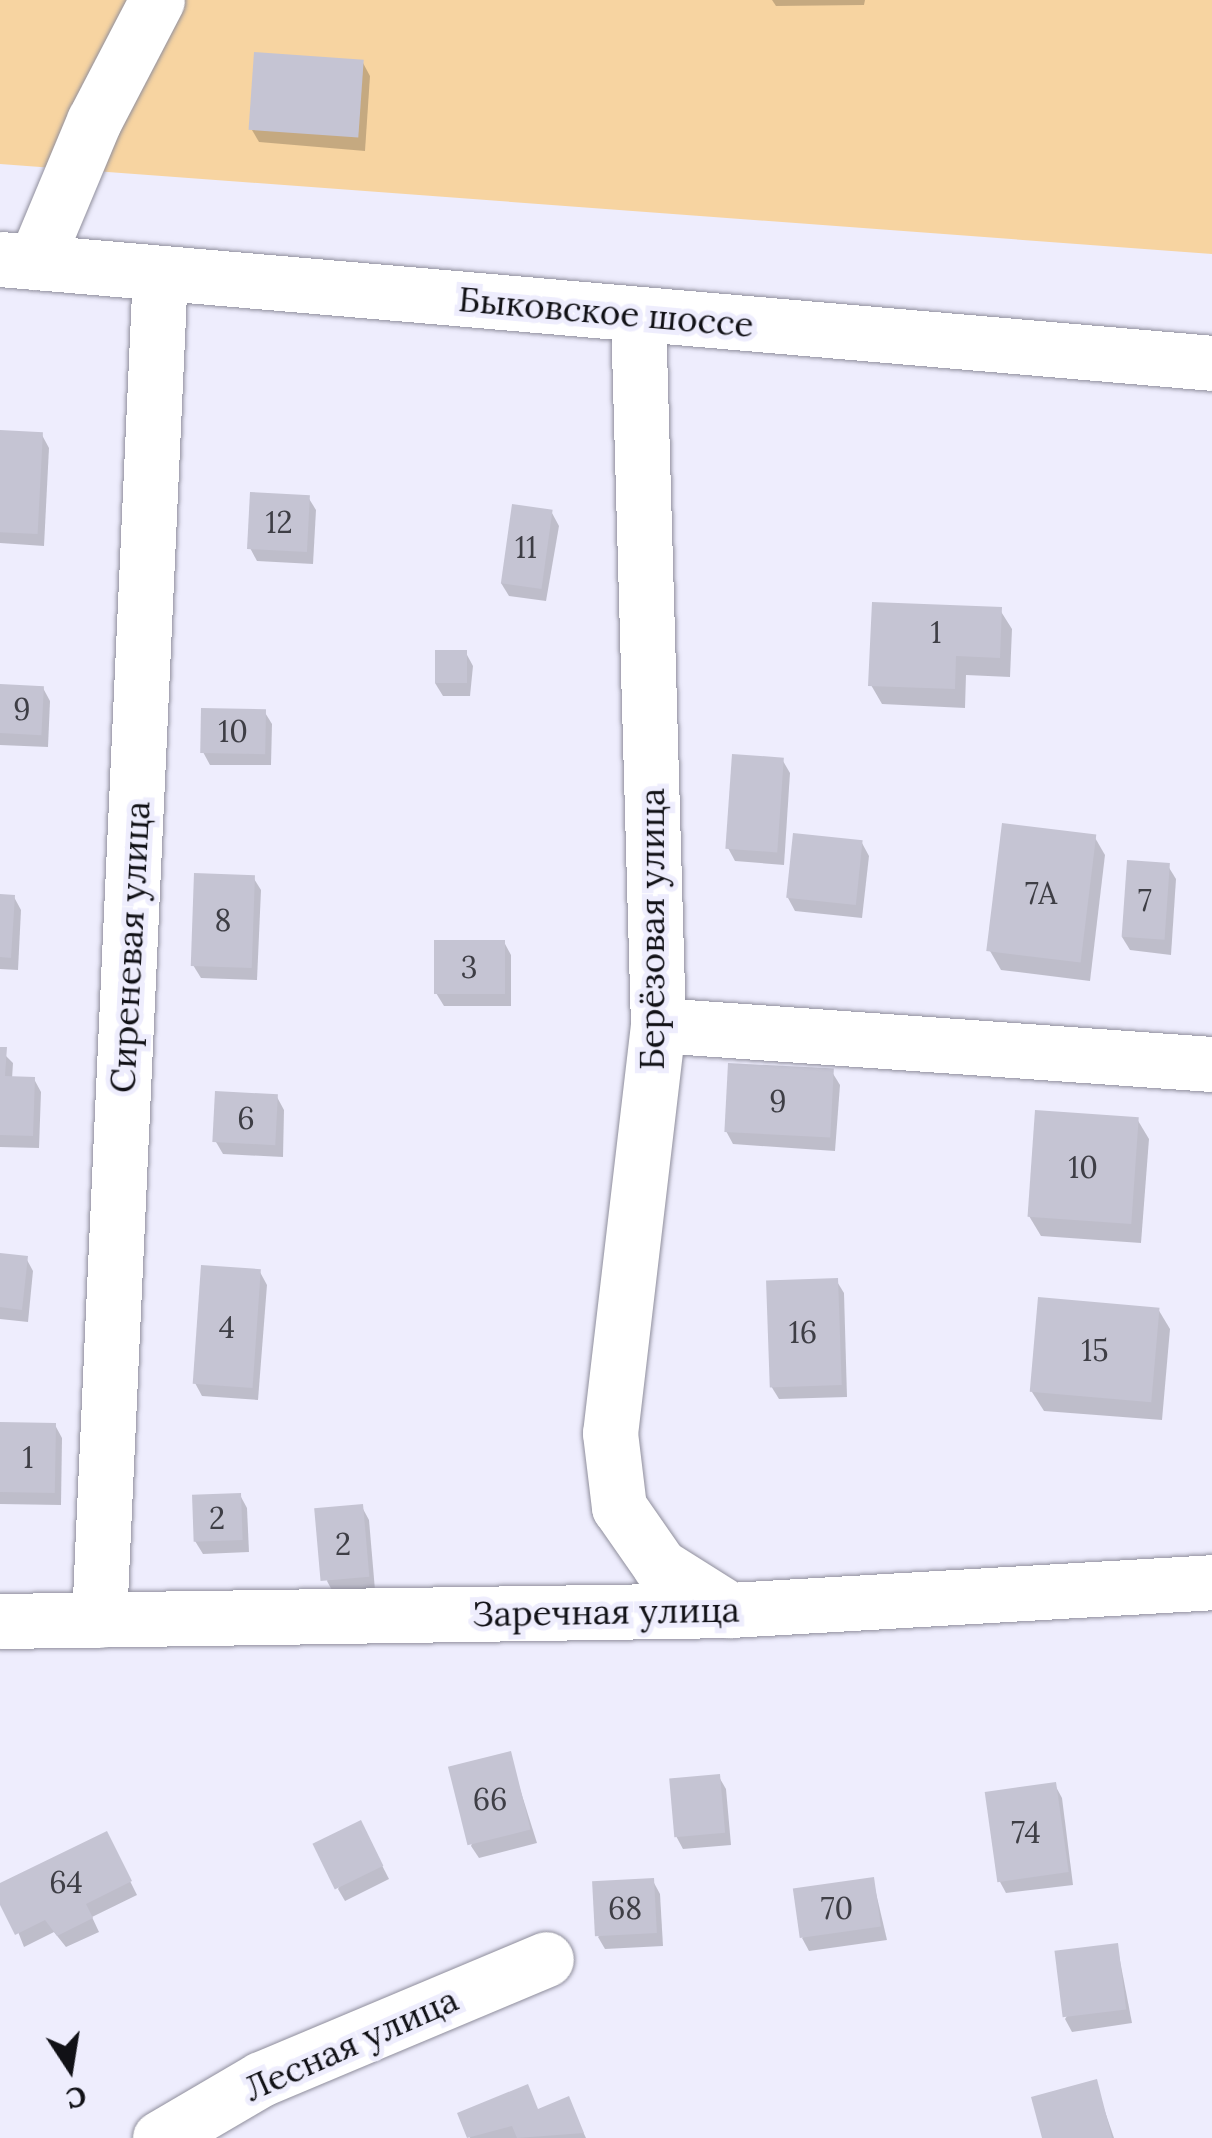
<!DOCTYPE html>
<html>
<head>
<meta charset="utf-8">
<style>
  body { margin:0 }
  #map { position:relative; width:1212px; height:2138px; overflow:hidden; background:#eeedfd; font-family:Lora,serif }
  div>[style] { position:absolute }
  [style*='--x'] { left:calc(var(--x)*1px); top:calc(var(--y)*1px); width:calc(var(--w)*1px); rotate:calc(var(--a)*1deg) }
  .green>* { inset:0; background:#f7d4a1 }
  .shadow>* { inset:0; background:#0003 }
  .building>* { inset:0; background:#c5c4d3; transform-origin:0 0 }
  .roads { filter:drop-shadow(0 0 2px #8f8e9c) drop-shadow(0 0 2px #8f8e9c) }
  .minor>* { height:55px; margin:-27.5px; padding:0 27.5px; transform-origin:27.5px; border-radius:27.5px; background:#fff }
  .major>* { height:55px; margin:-27.5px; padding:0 27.5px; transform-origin:27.5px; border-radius:27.5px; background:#fff }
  span { translate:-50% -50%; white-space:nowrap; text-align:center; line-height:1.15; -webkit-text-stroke:10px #eeedfd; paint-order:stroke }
  .number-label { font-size:30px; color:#3e3e45 }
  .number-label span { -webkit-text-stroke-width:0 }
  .street-label { font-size:35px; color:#111116 }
  .north { position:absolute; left:20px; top:2018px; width:100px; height:100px; -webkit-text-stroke:8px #eeedfd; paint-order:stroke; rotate:168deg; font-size:28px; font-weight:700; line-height:40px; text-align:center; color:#111116 }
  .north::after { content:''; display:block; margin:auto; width:35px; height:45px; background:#111116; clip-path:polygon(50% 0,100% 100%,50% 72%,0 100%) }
</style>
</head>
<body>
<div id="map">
  <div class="green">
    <div style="clip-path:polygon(0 0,1212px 0,1212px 254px,0 164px)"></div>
  </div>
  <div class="shadow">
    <div style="clip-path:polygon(772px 0,865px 0,864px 5px,776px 6px)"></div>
    <div style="clip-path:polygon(363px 63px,370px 76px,365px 151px,259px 142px,252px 130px)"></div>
    <div style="clip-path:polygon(0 433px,42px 435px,49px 448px,44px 546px,0 543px)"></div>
    <div style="clip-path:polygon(308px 497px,316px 510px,313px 564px,257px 561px,250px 548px)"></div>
    <div style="clip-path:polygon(552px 513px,559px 526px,546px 601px,509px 596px,501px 583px)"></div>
    <div style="clip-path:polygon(1000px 610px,1012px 629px,1010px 677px,966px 675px,965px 708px,882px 704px,871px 685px)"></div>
    <div style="clip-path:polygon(466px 653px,473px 666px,470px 696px,443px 696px,435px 683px)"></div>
    <div style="clip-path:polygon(0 686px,43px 688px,50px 701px,48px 747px,0 745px)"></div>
    <div style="clip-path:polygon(264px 711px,272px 724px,271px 765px,210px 765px,203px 752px)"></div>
    <div style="clip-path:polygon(783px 761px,790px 773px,784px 865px,735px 861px,728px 848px)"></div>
    <div style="clip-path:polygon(1094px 836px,1105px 855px,1090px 981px,1001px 970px,990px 951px)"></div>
    <div style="clip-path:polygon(862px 843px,869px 856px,862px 918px,795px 911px,788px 898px)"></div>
    <div style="clip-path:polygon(1168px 866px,1176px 879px,1171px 955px,1130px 950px,1122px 937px)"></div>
    <div style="clip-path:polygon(253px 877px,261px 890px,257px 980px,201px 978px,193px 965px)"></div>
    <div style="clip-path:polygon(0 896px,14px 897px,21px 910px,18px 970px,0 969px)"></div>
    <div style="clip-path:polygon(504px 942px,511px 955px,511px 1006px,444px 1006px,436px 993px)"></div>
    <div style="clip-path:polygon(0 1050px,13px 1063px,12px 1079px,34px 1079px,41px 1092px,39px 1148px,0 1147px)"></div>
    <div style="clip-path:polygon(832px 1072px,840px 1085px,835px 1151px,733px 1144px,726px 1131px)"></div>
    <div style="clip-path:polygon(277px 1097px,284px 1110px,283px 1157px,223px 1154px,216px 1142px)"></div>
    <div style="clip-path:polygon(1137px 1119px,1149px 1139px,1141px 1243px,1041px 1236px,1029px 1216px)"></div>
    <div style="clip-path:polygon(0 1256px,26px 1258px,33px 1271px,28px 1322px,0 1319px)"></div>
    <div style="clip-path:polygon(260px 1272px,267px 1285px,258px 1400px,202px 1396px,195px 1383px)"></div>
    <div style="clip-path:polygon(836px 1280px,844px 1293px,847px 1397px,779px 1399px,771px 1386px)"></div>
    <div style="clip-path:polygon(1158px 1309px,1170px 1329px,1162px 1420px,1044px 1411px,1032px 1392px)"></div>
    <div style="clip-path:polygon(0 1424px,55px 1425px,62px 1438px,61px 1505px,0 1504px)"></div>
    <div style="clip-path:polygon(240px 1495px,247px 1508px,249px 1552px,203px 1554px,195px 1541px)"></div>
    <div style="clip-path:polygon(362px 1507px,369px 1520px,375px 1590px,334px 1594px,327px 1581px)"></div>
    <div style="clip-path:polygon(509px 1754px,537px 1843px,479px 1858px,471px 1846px)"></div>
    <div style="clip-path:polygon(719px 1777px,726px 1789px,731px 1845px,683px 1849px,676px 1836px)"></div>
    <div style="clip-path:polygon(1055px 1785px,1062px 1798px,1073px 1885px,1006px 1893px,999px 1880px)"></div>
    <div style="clip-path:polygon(367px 1836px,389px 1879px,345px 1901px,338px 1889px)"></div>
    <div style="clip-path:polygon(113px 1847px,137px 1895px,92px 1917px,99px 1932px,66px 1947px,54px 1932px,24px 1947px,0 1886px)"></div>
    <div style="clip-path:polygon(873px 1880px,887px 1940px,809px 1951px,802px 1938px)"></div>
    <div style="clip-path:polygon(653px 1881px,660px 1894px,663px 1946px,605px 1949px,598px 1937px)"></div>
    <div style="clip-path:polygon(1117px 1945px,1132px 2023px,1072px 2032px,1065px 2019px)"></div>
    <div style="clip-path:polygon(1095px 2082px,1114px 2138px,1045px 2138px)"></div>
    <div style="clip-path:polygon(568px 2100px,586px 2138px,470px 2138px,460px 2114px,539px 2111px)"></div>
  </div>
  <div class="building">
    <div style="left:254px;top:52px;width:110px;height:78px;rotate:4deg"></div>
    <div style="left:0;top:430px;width:43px;height:102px;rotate:3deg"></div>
    <div style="left:250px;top:492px;width:60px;height:57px;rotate:3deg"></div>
    <div style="left:512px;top:504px;width:41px;height:80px;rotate:8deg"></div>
    <div style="clip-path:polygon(872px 602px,1002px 607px,1000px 658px,956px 656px,955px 689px,868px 686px)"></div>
    <div style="left:435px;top:650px;width:32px;height:33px"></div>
    <div style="left:0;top:684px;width:44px;height:49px;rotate:3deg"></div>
    <div style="left:201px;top:708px;width:65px;height:45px;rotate:1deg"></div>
    <div style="left:732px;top:754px;width:52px;height:95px;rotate:4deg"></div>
    <div style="left:1002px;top:823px;width:95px;height:129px;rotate:7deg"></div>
    <div style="left:793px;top:833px;width:70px;height:65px;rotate:6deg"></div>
    <div style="left:1127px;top:860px;width:43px;height:77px;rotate:4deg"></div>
    <div style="left:194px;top:873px;width:61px;height:93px;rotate:2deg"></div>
    <div style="clip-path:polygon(0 894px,15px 895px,11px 958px,0 957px)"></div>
    <div style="left:434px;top:940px;width:71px;height:54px"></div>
    <div style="clip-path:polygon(0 1047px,7px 1047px,5px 1076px,35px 1077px,33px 1136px,0 1135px)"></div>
    <div style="left:728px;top:1063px;width:106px;height:69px;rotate:3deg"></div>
    <div style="left:215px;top:1091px;width:63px;height:51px;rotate:3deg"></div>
    <div style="left:1035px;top:1110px;width:104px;height:107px;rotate:4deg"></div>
    <div style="clip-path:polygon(0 1253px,28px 1256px,22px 1310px,0 1307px)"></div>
    <div style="left:201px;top:1265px;width:60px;height:119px;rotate:4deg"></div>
    <div style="left:838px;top:1278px;width:107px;height:72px;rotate:88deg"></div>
    <div style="left:1038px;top:1297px;width:122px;height:95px;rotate:5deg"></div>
    <div style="left:0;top:1422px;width:56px;height:70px;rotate:1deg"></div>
    <div style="left:241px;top:1493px;width:47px;height:49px;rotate:88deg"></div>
    <div style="left:363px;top:1504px;width:73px;height:49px;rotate:85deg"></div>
    <div style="left:511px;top:1751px;width:81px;height:65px;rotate:76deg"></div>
    <div style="left:720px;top:1774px;width:59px;height:51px;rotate:85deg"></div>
    <div style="left:1056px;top:1782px;width:91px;height:72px;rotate:82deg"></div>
    <div style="left:361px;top:1820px;width:51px;height:54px;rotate:64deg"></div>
    <div style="clip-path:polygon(107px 1831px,132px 1881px,86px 1904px,93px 1918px,57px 1936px,45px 1920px,15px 1935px,0 1905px,0 1883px)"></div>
    <div style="left:874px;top:1877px;width:50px;height:82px;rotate:82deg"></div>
    <div style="left:654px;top:1878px;width:55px;height:62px;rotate:87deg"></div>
    <div style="left:1118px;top:1943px;width:67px;height:64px;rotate:83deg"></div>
    <div style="clip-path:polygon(1097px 2079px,1112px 2138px,1042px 2138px,1031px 2097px)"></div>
    <div style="clip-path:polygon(528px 2084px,538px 2109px,569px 2096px,584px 2133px,517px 2138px,512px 2126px,467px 2138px,457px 2113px)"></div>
  </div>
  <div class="roads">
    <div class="minor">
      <div style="--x:35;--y:262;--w:153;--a:-67.3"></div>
      <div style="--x:94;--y:121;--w:136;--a:-62.5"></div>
      <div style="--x:638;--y:314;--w:711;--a:88.39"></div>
      <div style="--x:658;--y:1025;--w:411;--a:96.7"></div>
      <div style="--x:610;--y:1433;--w:75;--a:83.1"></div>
      <div style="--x:619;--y:1507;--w:72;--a:55.2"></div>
      <div style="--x:660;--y:1566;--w:83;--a:32.2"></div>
      <div style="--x:658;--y:1025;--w:555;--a:4.03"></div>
      <div style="--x:99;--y:1620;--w:1347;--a:-87.41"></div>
      <div style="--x:0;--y:1621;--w:730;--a:-0.86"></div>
      <div style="--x:730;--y:1610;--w:483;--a:-3.3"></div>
      <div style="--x:160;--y:2138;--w:117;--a:-30.3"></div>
      <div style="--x:261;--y:2079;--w:309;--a:-22.8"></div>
    </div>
    <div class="major">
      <div style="--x:0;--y:259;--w:1216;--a:4.9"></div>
    </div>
  </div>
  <div class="number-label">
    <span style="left:279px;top:522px">12</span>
    <span style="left:526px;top:547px">11</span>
    <span style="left:936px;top:632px">1</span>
    <span style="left:22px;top:709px">9</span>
    <span style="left:233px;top:731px">10</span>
    <span style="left:1041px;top:893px">7А</span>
    <span style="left:1145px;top:900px">7</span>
    <span style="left:223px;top:920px">8</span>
    <span style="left:469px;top:967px">3</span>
    <span style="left:778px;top:1101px">9</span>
    <span style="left:246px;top:1118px">6</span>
    <span style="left:1083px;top:1167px">10</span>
    <span style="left:227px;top:1327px">4</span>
    <span style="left:803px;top:1332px">16</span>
    <span style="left:1095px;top:1350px">15</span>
    <span style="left:28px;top:1457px">1</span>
    <span style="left:217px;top:1518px">2</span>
    <span style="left:343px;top:1544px">2</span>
    <span style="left:490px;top:1799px">66</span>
    <span style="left:1026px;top:1832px">74</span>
    <span style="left:66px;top:1882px">64</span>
    <span style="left:625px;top:1908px">68</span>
    <span style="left:837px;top:1908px">70</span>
  </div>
  <div class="street-label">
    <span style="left:606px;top:312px;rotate:5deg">Быковское шоссе</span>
    <span style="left:652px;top:929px;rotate:-90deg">Берёзовая улица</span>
    <span style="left:130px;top:947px;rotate:-87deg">Сиреневая улица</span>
    <span style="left:606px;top:1612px;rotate:-1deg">Заречная улица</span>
    <span style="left:351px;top:2044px;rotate:-24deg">Лесная улица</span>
  </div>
  <div class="north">С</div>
</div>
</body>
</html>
